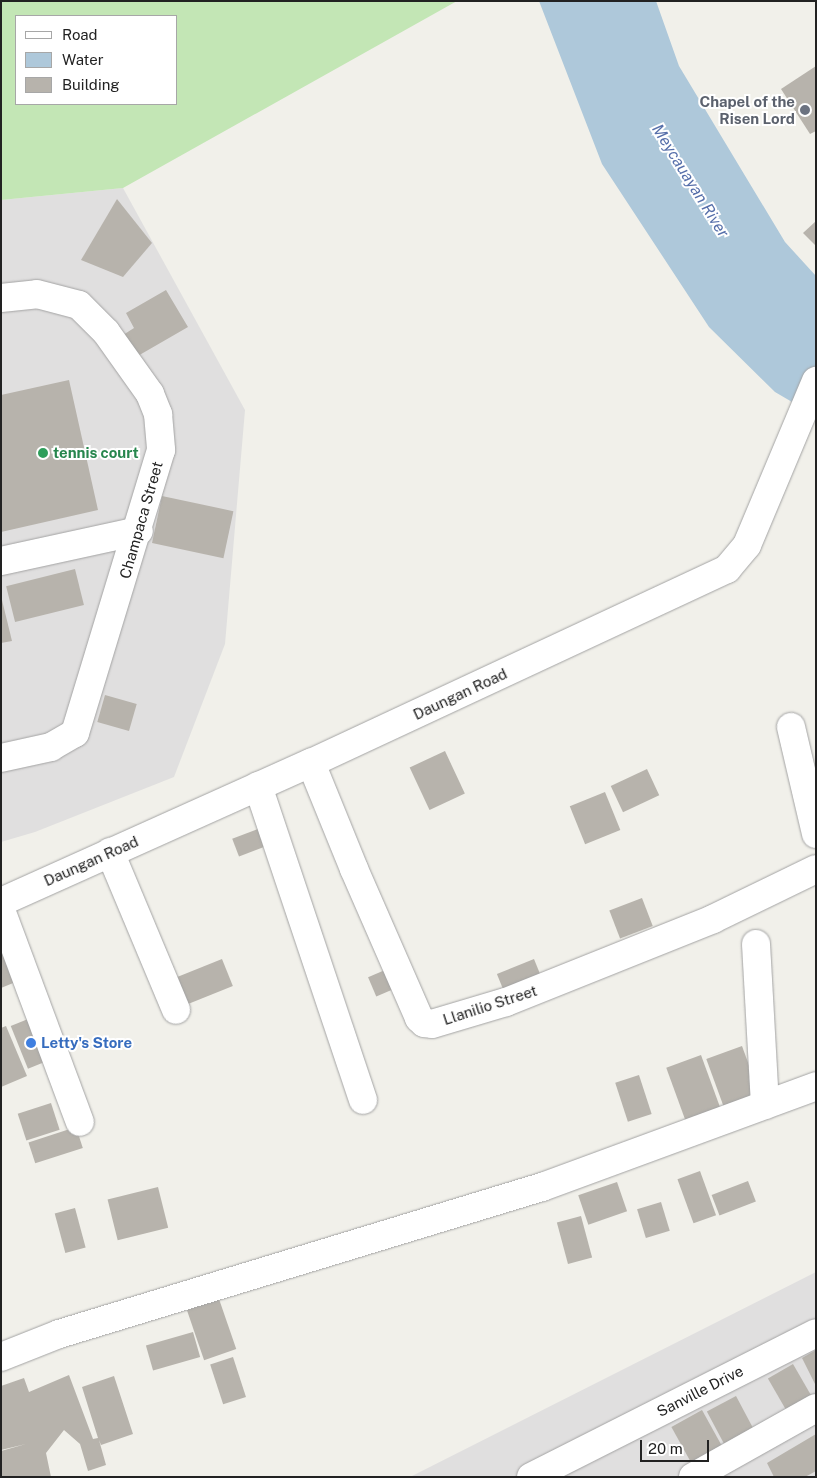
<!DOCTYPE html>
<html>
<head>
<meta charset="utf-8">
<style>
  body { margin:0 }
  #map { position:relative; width:817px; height:1478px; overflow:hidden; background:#f1f0ea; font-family:"Public Sans",sans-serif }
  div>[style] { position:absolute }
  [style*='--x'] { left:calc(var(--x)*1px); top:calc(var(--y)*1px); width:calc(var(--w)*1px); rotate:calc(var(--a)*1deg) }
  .residential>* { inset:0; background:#e0dfdf }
  .grass>* { inset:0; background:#c3e6b5 }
  .water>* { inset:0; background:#aec8da }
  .building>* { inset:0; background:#b7b3ac; transform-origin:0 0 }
  .roads { filter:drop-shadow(0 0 1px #a3a3a3) drop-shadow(0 0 1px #a3a3a3) }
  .minor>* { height:28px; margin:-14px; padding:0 14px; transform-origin:14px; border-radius:14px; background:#fff }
  .dots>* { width:14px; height:14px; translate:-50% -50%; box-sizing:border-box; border:2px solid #fff; border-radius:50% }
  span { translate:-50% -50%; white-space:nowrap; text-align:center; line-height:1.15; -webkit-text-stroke:4px #fff; paint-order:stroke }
  .worship-label { font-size:15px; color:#5b616d; font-weight:700 }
  .right { translate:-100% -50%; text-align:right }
  .leisure-label { font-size:15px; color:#27864d; font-weight:700 }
  .left { translate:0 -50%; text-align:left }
  .street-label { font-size:15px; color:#222 }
  .shop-label { font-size:15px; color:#366cbe; font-weight:700 }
  .water-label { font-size:16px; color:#566faa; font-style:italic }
  .frame { position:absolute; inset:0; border:2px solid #222; pointer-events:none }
  .legend { position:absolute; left:15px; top:15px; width:162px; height:90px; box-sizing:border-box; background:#fff; border:1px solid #a7a7a7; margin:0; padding:6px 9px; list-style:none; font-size:15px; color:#222 }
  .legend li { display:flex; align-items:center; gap:10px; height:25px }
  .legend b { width:25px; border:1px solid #a7a7a7 }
  .scale { position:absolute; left:640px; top:1440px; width:69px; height:22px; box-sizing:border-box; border:2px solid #222; border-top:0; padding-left:6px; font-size:15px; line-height:18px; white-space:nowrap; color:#222; -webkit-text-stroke:4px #fff; paint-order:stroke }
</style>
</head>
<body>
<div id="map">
  <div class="residential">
    <div style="clip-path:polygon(123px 188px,245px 410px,225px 644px,174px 777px,35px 832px,1px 842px,1px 200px)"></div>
    <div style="clip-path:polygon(816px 1272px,816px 1477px,410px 1477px)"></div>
  </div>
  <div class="grass">
    <div style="clip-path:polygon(evenodd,1px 1px,457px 1px,123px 188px,1px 200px,1px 1px,16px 16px,176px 16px,176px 104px,16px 104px,16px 16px)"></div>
  </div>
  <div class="water">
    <div style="clip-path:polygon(539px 1px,656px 1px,679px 66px,785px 242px,816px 276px,816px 416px,775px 392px,709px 327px,602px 164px)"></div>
  </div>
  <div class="building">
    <div style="clip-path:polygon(816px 66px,816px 131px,810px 134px,781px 89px)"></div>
    <div style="clip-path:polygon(117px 199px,152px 243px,123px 277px,81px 260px)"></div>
    <div style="clip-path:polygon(816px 221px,816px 246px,803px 233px)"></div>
    <div style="clip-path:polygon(166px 290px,188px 327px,136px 357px,123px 335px,134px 328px,126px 313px)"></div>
    <div style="clip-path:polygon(69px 380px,98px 510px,1px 532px,1px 395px)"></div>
    <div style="left:162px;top:496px;width:73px;height:48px;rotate:12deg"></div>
    <div style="left:75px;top:569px;width:37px;height:71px;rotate:76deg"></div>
    <div style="clip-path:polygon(1px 596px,12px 641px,1px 643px)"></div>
    <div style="left:105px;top:695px;width:33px;height:28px;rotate:16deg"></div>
    <div style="left:445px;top:751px;width:47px;height:39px;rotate:65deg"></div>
    <div style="left:647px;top:769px;width:29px;height:40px;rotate:65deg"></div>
    <div style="left:605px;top:792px;width:41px;height:38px;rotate:68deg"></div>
    <div style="left:263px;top:827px;width:19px;height:33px;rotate:69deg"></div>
    <div style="left:642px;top:898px;width:30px;height:35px;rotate:69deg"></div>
    <div style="clip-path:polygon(11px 950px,23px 979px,1px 988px,1px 954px)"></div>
    <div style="left:222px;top:959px;width:29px;height:55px;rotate:68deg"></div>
    <div style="left:534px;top:959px;width:24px;height:40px;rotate:68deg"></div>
    <div style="left:392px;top:967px;width:21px;height:26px;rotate:67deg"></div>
    <div style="left:33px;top:1017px;width:46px;height:24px;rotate:68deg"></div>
    <div style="clip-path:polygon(6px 1026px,27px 1076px,1px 1087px,1px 1028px)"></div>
    <div style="left:742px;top:1046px;width:52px;height:38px;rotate:70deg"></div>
    <div style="left:701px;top:1055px;width:61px;height:37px;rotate:70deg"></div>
    <div style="left:639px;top:1075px;width:41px;height:25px;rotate:72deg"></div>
    <div style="left:51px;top:1103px;width:28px;height:35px;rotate:72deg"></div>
    <div style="left:76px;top:1127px;width:22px;height:50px;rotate:72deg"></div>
    <div style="left:700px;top:1171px;width:47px;height:24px;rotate:70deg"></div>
    <div style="left:748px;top:1181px;width:22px;height:39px;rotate:69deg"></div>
    <div style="left:617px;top:1182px;width:31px;height:41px;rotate:71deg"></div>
    <div style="left:158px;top:1187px;width:42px;height:52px;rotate:76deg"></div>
    <div style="left:661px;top:1202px;width:30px;height:25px;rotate:73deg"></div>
    <div style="left:75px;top:1208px;width:41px;height:21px;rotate:75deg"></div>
    <div style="left:581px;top:1216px;width:43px;height:25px;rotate:75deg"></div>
    <div style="left:219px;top:1299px;width:53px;height:34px;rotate:71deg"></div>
    <div style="left:193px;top:1332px;width:26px;height:49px;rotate:74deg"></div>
    <div style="clip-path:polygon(816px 1350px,816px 1386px,802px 1358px)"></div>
    <div style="left:233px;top:1357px;width:42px;height:24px;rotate:72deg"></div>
    <div style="left:793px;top:1364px;width:43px;height:29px;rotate:60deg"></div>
    <div style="clip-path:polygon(69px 1375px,93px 1439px,98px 1438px,82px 1387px,114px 1376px,133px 1434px,101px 1445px,99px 1440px,106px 1465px,88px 1471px,80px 1444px,64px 1430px,46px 1453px,51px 1477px,1px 1477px,1px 1451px,26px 1444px,1px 1450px,1px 1386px,24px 1378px,29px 1392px)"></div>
    <div style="left:736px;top:1396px;width:47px;height:33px;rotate:62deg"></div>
    <div style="left:702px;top:1410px;width:48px;height:35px;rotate:61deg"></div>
    <div style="clip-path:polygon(816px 1434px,816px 1471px,805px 1477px,774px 1477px,767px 1463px)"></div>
  </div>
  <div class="roads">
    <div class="minor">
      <div style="--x:1;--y:298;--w:36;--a:-6"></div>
      <div style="--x:37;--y:294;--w:43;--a:14.7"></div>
      <div style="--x:79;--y:305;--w:38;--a:45"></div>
      <div style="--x:106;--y:332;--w:76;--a:54.6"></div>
      <div style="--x:150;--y:394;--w:22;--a:68"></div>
      <div style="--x:158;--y:414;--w:36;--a:85"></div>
      <div style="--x:161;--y:450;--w:296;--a:106.9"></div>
      <div style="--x:75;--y:733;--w:28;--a:150"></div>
      <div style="--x:51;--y:747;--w:51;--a:167.6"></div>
      <div style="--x:1;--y:561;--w:141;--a:-12.3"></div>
      <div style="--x:791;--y:727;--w:110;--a:76.8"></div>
      <div style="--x:311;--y:763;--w:114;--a:67.9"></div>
      <div style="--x:354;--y:869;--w:163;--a:66.4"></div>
      <div style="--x:419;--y:1018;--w:7;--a:45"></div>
      <div style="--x:424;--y:1023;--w:8;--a:7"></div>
      <div style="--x:432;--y:1024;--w:77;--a:-16.6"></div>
      <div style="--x:506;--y:1002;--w:223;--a:-21.8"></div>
      <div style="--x:713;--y:919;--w:114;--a:-25.9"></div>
      <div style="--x:258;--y:786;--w:331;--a:71.5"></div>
      <div style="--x:110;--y:852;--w:171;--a:67.3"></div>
      <div style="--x:1;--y:902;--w:340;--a:-24.2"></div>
      <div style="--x:311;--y:763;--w:459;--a:-25"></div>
      <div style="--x:727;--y:569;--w:31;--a:-50"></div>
      <div style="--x:747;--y:545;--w:178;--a:-67.2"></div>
      <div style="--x:1;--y:910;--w:226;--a:69.6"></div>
      <div style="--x:756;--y:944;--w:161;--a:86.8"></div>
      <div style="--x:1;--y:1357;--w:62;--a:-21.6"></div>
      <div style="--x:59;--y:1334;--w:505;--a:-16.93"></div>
      <div style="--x:542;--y:1187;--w:292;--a:-20.2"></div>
      <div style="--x:531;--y:1477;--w:319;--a:-26.8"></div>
      <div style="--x:693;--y:1477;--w:141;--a:-29.3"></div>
    </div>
  </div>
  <div class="dots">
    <div style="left:805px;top:110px;background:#6b7280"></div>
    <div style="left:43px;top:453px;background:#2e9e5b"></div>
    <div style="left:31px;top:1043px;background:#3f7fe0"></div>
  </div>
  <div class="worship-label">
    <span class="right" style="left:795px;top:110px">Chapel of the<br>Risen Lord</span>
  </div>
  <div class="leisure-label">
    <span class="left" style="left:53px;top:453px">tennis court</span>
  </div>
  <div class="street-label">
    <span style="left:141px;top:520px;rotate:-74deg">Champaca Street</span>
    <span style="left:460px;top:694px;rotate:-25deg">Daungan Road</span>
    <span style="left:91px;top:861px;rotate:-24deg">Daungan Road</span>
    <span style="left:490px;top:1005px;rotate:-18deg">Llanilio Street</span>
    <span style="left:700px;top:1391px;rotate:-27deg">Sanville Drive</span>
  </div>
  <div class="shop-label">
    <span class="left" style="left:41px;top:1043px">Letty's Store</span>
  </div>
  <div class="water-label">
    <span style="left:690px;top:181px;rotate:58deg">Meycauayan River</span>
  </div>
  <div class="frame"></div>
  <ul class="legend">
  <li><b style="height:6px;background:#fff"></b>Road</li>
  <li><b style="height:14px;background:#aec8da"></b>Water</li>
  <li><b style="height:14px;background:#b7b3ac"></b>Building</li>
  </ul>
  <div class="scale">20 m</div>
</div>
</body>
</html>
